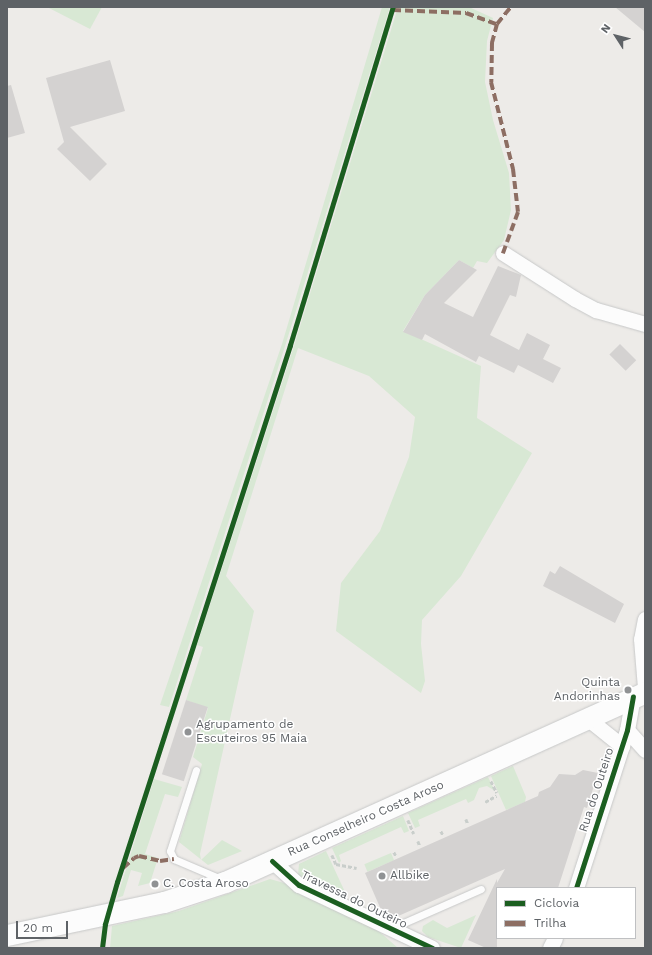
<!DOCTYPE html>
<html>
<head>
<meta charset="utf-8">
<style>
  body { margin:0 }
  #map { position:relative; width:652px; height:955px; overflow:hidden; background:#edebe8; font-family:"Work Sans",sans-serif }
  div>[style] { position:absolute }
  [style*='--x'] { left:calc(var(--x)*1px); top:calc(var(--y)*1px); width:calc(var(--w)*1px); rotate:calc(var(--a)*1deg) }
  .green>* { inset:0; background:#d8e8d4; transform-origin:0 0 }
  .building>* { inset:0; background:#d4d2d1; transform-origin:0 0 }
  .path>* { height:2.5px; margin-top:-1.25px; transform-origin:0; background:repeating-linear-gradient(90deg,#c9cecb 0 4px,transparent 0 6px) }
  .roads { filter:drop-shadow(0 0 1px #c7c8c8) drop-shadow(0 0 1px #c7c8c8) }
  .lane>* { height:7px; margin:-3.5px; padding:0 3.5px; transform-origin:3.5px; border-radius:3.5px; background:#fcfcfc }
  .street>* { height:15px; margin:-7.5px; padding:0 7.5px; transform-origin:7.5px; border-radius:7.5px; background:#fcfcfc }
  .secondary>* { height:21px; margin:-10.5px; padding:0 10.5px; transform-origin:10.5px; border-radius:10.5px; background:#fcfcfc }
  .quiet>* { height:4px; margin-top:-2px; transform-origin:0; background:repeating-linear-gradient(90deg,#8d6e63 0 8px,transparent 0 12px) }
  .cycleway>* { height:5px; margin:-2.5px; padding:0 2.5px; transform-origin:2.5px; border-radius:2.5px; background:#1b5e20 }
  .dots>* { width:11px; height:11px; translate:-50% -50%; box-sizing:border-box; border:2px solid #fff; border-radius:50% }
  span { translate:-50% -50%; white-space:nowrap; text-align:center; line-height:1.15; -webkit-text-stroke:3px #fff; paint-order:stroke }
  .poi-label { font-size:12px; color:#5e6266 }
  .right { translate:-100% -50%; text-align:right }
  .left { translate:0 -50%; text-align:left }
  .street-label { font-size:12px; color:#5e6266 }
  .frame { position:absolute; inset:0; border:8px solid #5e6266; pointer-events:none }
  .legend { position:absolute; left:496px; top:887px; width:140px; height:52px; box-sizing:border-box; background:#fff; border:1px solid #bfc0c2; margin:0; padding:5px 7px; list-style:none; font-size:12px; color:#5e6266 }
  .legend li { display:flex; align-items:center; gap:8px; height:20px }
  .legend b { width:20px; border:1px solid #bfc0c2 }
  .north { position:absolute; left:596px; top:16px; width:40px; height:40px; -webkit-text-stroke:3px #fff; paint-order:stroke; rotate:306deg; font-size:11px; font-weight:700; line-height:16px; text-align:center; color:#5e6266 }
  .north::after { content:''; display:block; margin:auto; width:14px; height:18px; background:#5e6266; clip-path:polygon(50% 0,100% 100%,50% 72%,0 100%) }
  .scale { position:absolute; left:16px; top:921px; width:52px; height:18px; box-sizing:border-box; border:2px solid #5e6266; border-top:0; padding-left:5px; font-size:12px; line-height:14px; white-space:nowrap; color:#5e6266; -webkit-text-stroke:3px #fff; paint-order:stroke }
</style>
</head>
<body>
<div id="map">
  <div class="green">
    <div style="clip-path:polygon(47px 7px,102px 7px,90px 29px)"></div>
    <div style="clip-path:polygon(382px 7px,390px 7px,286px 343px,169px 707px,160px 705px,282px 344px)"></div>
    <div style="clip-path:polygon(398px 7px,469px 7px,493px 18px,487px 41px,485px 82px,493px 120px,509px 173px,511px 210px,504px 240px,487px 263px,477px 261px,473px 268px,459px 260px,425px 295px,403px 331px,481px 366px,477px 418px,532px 453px,461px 576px,422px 620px,421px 644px,425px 681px,421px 693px,336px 631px,341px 583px,380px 531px,409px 457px,415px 417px,369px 376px,298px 348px,226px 576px,254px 611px,200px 854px,201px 860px,222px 840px,242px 851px,208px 865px,179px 842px,202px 764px,193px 757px,208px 708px,186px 700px,203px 647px,197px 645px,294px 346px)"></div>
    <div style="clip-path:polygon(513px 766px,526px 797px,525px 802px,506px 810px,491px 776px)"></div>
    <div style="clip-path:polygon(488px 777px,495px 791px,487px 786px,479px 788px,474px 800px,468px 803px,466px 799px,418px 820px,420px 826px,415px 828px,408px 813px)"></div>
    <div style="clip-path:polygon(154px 779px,182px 787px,178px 797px,165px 794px,145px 854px,158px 858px,150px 883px,138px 886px,142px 873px,131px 870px,123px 896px,117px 898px)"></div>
    <div style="clip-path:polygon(403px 816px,409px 831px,404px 833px,401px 827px,339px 855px,341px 861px,339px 863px,332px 848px)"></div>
    <div style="clip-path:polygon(326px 851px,345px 892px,343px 898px,338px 899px,298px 875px,299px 864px)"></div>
    <div style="left:391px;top:853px;width:8px;height:29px;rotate:67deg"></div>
    <div style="clip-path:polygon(270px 879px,284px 883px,375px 928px,398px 948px,110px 948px,112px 926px,179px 911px)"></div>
    <div style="clip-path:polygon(476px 915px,461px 948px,428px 937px,422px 931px,423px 926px,433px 920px,447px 928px)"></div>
  </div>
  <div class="building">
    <div style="clip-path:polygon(615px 7px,645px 7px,645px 32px)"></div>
    <div style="clip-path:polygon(110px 60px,125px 111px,70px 127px,107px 164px,90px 181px,57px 149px,64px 142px,46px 78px)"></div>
    <div style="clip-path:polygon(11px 85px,25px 133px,7px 138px,7px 86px)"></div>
    <div style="clip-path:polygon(459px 260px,477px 270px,444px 303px,473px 317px,498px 266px,521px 275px,516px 297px,510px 295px,490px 335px,519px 350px,527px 333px,550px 345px,543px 359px,561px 368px,553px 383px,518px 365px,514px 373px,479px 356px,476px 362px,425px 334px,422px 340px,403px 332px,425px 295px)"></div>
    <div style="left:620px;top:344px;width:23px;height:15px;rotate:45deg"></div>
    <div style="clip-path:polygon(560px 566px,624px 604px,615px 623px,543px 586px,550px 571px,555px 574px)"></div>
    <div style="left:186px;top:700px;width:23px;height:78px;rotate:18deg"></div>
    <div style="clip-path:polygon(583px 770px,598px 773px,587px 808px,584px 807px,558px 888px,497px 888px,497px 948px,486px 948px,468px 940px,497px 879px,497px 883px,505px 869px,396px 917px,382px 912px,365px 873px,538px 796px,539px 792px,550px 787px,559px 774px,575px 775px)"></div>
  </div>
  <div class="path">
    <div style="--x:491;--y:781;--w:13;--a:63"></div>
    <div style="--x:485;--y:802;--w:13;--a:-29"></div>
    <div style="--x:466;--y:819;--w:5;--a:68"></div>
    <div style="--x:408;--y:820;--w:15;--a:67"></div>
    <div style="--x:441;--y:831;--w:4;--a:63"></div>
    <div style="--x:418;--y:841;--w:5;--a:68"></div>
    <div style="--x:394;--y:852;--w:4;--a:63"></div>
    <div style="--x:332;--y:855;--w:10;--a:66"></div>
    <div style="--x:336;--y:864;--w:21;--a:11"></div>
  </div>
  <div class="roads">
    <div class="lane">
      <div style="--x:196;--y:770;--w:85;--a:107.8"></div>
      <div style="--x:170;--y:851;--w:9;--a:63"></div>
      <div style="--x:174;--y:859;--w:51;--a:23.1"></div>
      <div style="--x:392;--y:928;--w:97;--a:-23.7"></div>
    </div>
    <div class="street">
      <div style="--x:503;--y:253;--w:85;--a:32.6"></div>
      <div style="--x:575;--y:299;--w:24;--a:28"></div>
      <div style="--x:596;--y:310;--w:51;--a:15.9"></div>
      <div style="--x:645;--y:619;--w:20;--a:101"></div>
      <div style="--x:641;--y:639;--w:49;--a:85.3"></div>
      <div style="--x:587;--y:718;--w:45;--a:38.7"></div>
      <div style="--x:627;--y:730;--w:27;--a:48"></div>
      <div style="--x:272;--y:861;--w:36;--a:42"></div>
      <div style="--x:299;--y:885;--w:147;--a:25.3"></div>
      <div style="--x:576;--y:888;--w:166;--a:-72.1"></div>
      <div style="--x:627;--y:730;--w:34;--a:-80"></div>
      <div style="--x:550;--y:948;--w:11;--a:-63"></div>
    </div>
    <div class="secondary">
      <div style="--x:7;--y:935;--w:160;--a:-11.9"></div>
      <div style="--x:164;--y:902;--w:64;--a:-18.2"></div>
      <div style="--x:225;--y:882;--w:461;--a:-24.3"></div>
    </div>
  </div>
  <div class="quiet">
    <div style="--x:393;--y:10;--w:73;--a:2.4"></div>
    <div style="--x:466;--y:13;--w:33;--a:20"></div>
    <div style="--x:497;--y:24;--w:22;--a:-51"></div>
    <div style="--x:497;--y:24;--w:20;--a:105"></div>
    <div style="--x:492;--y:43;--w:39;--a:91"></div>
    <div style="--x:491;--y:82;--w:90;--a:75.8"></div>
    <div style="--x:513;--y:169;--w:43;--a:83.4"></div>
    <div style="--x:518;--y:212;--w:44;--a:110.1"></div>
    <div style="--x:123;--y:868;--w:15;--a:-42"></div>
    <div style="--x:134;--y:858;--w:5;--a:-22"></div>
    <div style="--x:139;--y:856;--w:22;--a:13"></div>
    <div style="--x:160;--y:861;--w:14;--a:-8"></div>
  </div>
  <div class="cycleway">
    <div style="--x:272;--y:861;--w:36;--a:42"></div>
    <div style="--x:299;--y:885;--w:147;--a:25.3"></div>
    <div style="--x:576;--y:888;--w:166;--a:-72.1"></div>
    <div style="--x:627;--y:730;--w:34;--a:-80"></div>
    <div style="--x:102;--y:948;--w:24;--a:-83"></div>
    <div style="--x:105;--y:924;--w:44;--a:-74.1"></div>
    <div style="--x:117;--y:882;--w:564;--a:-72.14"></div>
    <div style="--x:290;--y:345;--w:353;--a:-73.1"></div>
  </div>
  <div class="dots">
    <div style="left:628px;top:690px;background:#909294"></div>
    <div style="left:188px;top:732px;background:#909294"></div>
    <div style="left:382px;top:876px;background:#909294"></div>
    <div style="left:155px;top:884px;background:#909294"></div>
  </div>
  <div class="poi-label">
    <span class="right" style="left:620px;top:690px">Quinta<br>Andorinhas</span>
    <span class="left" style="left:196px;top:732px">Agrupamento de<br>Escuteiros 95 Maia</span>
    <span class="left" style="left:390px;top:876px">Allbike</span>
    <span class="left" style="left:163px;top:884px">C. Costa Aroso</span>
  </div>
  <div class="street-label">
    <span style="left:597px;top:790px;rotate:-72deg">Rua do Outeiro</span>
    <span style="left:366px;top:819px;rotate:-24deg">Rua Conselheiro Costa Aroso</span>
    <span style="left:354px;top:900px;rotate:26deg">Travessa do Outeiro</span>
  </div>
  <div class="frame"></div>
  <ul class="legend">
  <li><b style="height:5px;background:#1b5e20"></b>Ciclovia</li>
  <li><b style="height:5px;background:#8d6e63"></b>Trilha</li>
  </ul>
  <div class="north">N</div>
  <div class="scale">20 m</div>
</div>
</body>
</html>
